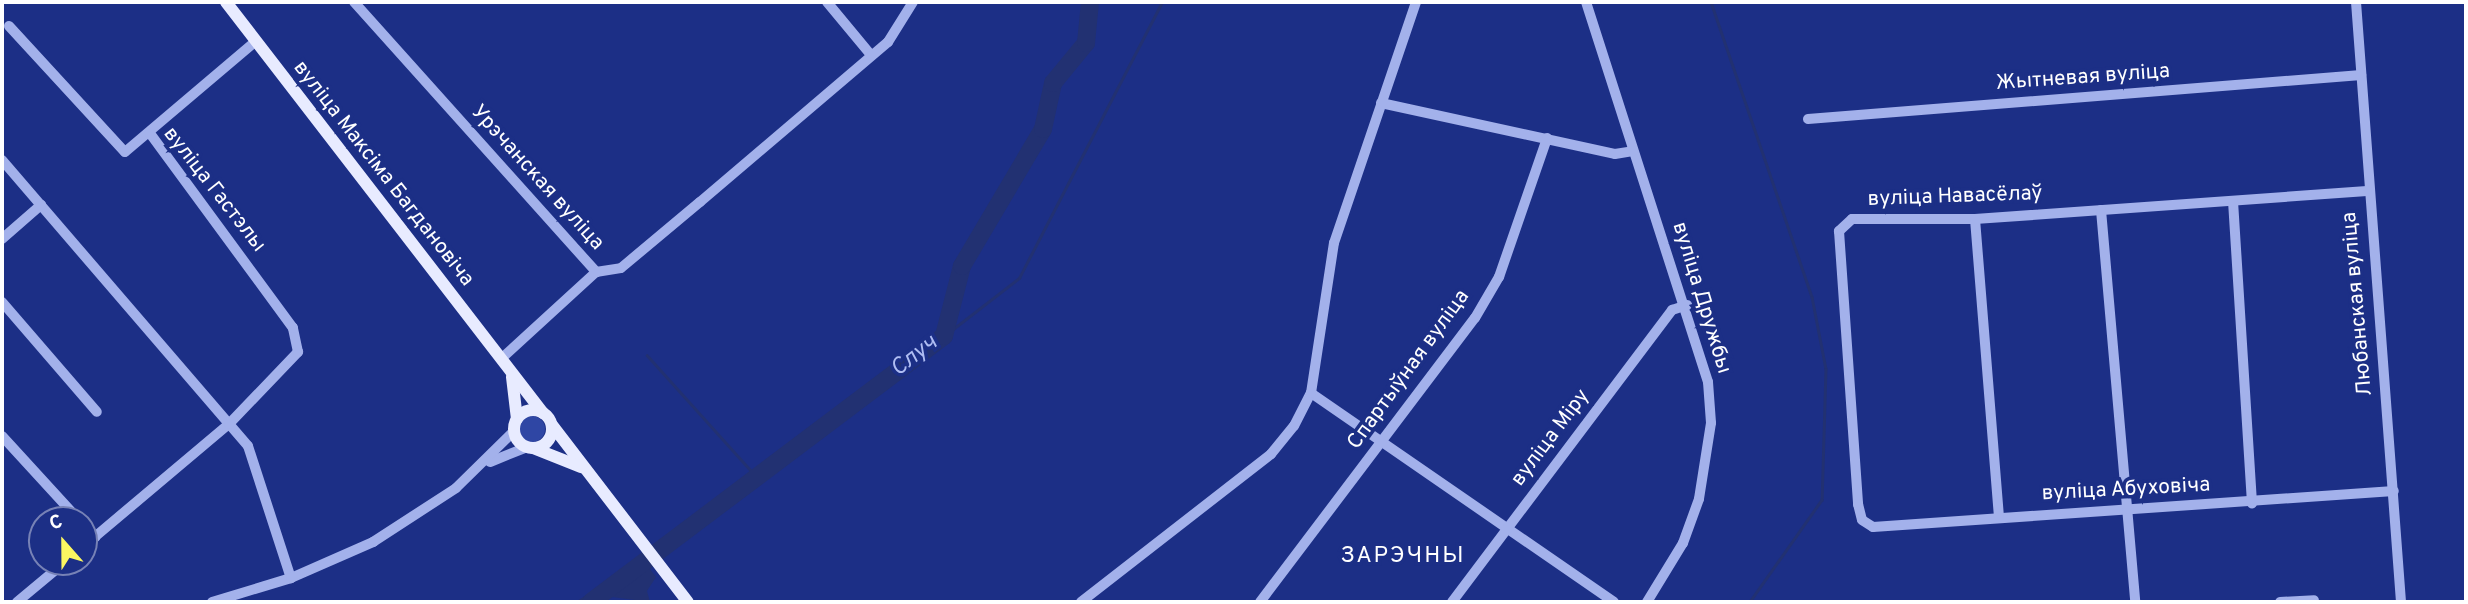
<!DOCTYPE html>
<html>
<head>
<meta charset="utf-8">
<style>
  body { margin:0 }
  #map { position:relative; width:2468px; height:604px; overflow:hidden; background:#1c2f86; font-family:Overpass,sans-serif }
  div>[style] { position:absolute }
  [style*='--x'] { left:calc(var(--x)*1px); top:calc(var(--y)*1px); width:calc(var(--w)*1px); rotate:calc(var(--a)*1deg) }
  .green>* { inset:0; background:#2f46a4 }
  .round { border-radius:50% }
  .water>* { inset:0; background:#223172 }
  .stream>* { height:2.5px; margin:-1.25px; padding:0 1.25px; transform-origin:1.25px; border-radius:1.25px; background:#223172 }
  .river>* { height:18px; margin:-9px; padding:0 9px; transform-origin:9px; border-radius:9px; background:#223172 }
  .minor>* { height:10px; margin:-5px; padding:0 5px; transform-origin:5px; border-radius:5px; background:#a3b1eb }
  .major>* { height:12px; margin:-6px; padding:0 6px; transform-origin:6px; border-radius:6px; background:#e8ebff }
  .major>.ring { margin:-6px; padding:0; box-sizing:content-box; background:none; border:12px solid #e8ebff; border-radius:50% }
  span { translate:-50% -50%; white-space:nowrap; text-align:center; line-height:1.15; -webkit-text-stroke:7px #1c2f86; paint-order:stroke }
  .street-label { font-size:21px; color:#fff }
  .water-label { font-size:23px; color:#afbdf3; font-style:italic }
  .neighbourhood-label { font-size:23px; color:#fff; letter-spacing:2px }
  .frame { position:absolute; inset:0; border:4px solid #fff; pointer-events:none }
  .north { position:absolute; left:28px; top:506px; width:70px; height:70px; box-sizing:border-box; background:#1c2f86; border:2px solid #7782b6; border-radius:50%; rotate:339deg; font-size:19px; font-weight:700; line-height:28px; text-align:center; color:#fff }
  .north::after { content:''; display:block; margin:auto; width:24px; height:32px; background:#fcf761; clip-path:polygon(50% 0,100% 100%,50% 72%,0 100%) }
</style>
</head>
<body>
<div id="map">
  <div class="green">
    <div class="round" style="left:519px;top:416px;width:26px;height:26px"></div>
  </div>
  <div class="water">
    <div style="clip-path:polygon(640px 556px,656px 577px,647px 591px,650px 602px,612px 597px,575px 602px,623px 574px)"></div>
  </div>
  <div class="stream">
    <div style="--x:1711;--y:2;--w:312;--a:71.1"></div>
    <div style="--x:1812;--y:297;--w:73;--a:79"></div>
    <div style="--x:1826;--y:369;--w:131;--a:91.7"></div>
    <div style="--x:1822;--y:500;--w:125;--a:125.2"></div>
    <div style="--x:944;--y:336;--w:95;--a:-37.7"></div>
    <div style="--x:1019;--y:278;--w:311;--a:-62.6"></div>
    <div style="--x:647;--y:355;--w:164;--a:48"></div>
  </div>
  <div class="river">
    <div style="--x:591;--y:602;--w:442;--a:-37"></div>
    <div style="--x:944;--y:336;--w:72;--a:-75.6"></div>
    <div style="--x:962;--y:266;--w:159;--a:-59.4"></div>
    <div style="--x:1043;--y:129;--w:47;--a:-77.7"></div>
    <div style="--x:1053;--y:83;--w:52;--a:-50.5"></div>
    <div style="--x:1086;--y:43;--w:41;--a:-84.4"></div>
  </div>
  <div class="minor">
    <div style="--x:354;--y:2;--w:363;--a:48.1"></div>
    <div style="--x:827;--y:2;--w:69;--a:50.3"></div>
    <div style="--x:1586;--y:2;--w:399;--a:72.2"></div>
    <div style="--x:1708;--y:382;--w:41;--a:85.8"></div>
    <div style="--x:1711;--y:423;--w:77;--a:99"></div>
    <div style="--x:1699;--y:499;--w:47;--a:110"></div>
    <div style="--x:1683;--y:543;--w:69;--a:121.4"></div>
    <div style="--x:2356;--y:2;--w:602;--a:85.71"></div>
    <div style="--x:9;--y:26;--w:171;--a:47.4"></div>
    <div style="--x:125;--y:152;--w:172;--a:-40.3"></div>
    <div style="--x:1381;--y:103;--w:239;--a:12.3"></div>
    <div style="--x:1615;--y:154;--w:18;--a:-9"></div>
    <div style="--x:1808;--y:119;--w:555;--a:-4.55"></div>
    <div style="--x:2;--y:160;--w:377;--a:49.3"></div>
    <div style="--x:248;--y:446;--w:139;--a:72"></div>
    <div style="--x:2367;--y:191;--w:393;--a:175.9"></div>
    <div style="--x:1975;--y:219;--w:123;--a:180"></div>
    <div style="--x:1852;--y:219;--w:18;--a:137"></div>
    <div style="--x:1839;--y:231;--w:274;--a:86"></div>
    <div style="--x:1858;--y:504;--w:16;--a:76"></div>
    <div style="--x:1862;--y:520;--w:13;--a:32"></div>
    <div style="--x:1873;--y:527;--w:522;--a:-3.95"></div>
    <div style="--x:2233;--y:201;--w:303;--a:86.4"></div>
    <div style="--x:2101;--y:210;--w:393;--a:85"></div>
    <div style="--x:1975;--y:219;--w:298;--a:85.4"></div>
    <div style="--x:2;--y:239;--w:52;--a:-41.1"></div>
    <div style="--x:596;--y:272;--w:25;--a:-9"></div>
    <div style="--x:621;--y:268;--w:103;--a:-39.9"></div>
    <div style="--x:700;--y:202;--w:247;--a:-40.4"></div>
    <div style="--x:888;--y:42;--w:47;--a:-58"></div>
    <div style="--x:2;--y:302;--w:145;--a:49.2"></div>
    <div style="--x:501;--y:359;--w:129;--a:-42.5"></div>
    <div style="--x:1311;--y:393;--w:368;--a:34.6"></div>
    <div style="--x:2;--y:436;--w:114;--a:47.5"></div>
    <div style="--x:490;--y:462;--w:40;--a:-22"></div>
    <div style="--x:84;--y:526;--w:16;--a:45"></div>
    <div style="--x:84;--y:546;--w:189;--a:-40.1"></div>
    <div style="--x:229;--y:424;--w:100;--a:-46.2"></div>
    <div style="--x:298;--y:352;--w:25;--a:-102"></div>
    <div style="--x:293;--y:328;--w:242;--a:-126.3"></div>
    <div style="--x:17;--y:602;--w:62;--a:-39.8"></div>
    <div style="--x:212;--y:602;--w:83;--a:-16.9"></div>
    <div style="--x:291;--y:578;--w:90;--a:-23.7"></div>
    <div style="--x:373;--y:542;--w:99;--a:-33"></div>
    <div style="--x:456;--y:488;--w:81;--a:-44.5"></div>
    <div style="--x:1081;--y:602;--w:241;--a:-37.9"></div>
    <div style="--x:1271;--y:454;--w:36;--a:-51"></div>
    <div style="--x:1294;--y:426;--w:37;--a:-63"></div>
    <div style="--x:1311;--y:393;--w:152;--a:-81.3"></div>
    <div style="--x:1334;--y:243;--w:255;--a:-71.2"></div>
    <div style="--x:1260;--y:602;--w:356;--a:-52.9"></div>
    <div style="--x:1475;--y:318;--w:48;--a:-59.7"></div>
    <div style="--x:1499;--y:277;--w:147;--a:-70.9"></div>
    <div style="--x:1452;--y:602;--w:366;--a:-53"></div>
    <div style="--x:1672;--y:310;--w:16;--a:-18"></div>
    <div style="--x:2280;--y:602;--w:34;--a:-3"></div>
  </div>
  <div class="major">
    <div style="--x:226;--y:2;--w:519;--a:52.36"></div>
    <div style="--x:512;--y:377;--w:42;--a:83.2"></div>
    <div class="ring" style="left:514px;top:410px;width:26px;height:26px"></div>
    <div style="--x:552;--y:425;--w:223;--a:52.5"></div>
    <div style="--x:533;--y:448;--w:52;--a:21.6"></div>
  </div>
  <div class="street-label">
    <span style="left:2083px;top:78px;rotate:-4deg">Жытневая вуліца</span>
    <span style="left:383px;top:174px;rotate:52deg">вуліца Максіма Багдановіча</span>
    <span style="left:537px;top:178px;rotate:48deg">Урэчанская вуліца</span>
    <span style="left:214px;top:190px;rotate:52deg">вуліца Гастэлы</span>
    <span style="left:1955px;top:197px;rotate:-2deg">вуліца Навасёлаў</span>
    <span style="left:1701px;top:298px;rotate:73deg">вуліца Дружбы</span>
    <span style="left:2358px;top:304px;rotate:-95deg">Любанская вуліца</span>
    <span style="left:1409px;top:370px;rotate:-54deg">Спартыўная вуліца</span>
    <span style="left:1551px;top:438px;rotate:-53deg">вуліца Міру</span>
    <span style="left:2126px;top:490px;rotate:-3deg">вуліца Абуховіча</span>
  </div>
  <div class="water-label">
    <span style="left:915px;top:357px;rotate:-38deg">Случ</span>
  </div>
  <div class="neighbourhood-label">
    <span style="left:1403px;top:557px">ЗАРЭЧНЫ</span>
  </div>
  <div class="frame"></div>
  <div class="north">С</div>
</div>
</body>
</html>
